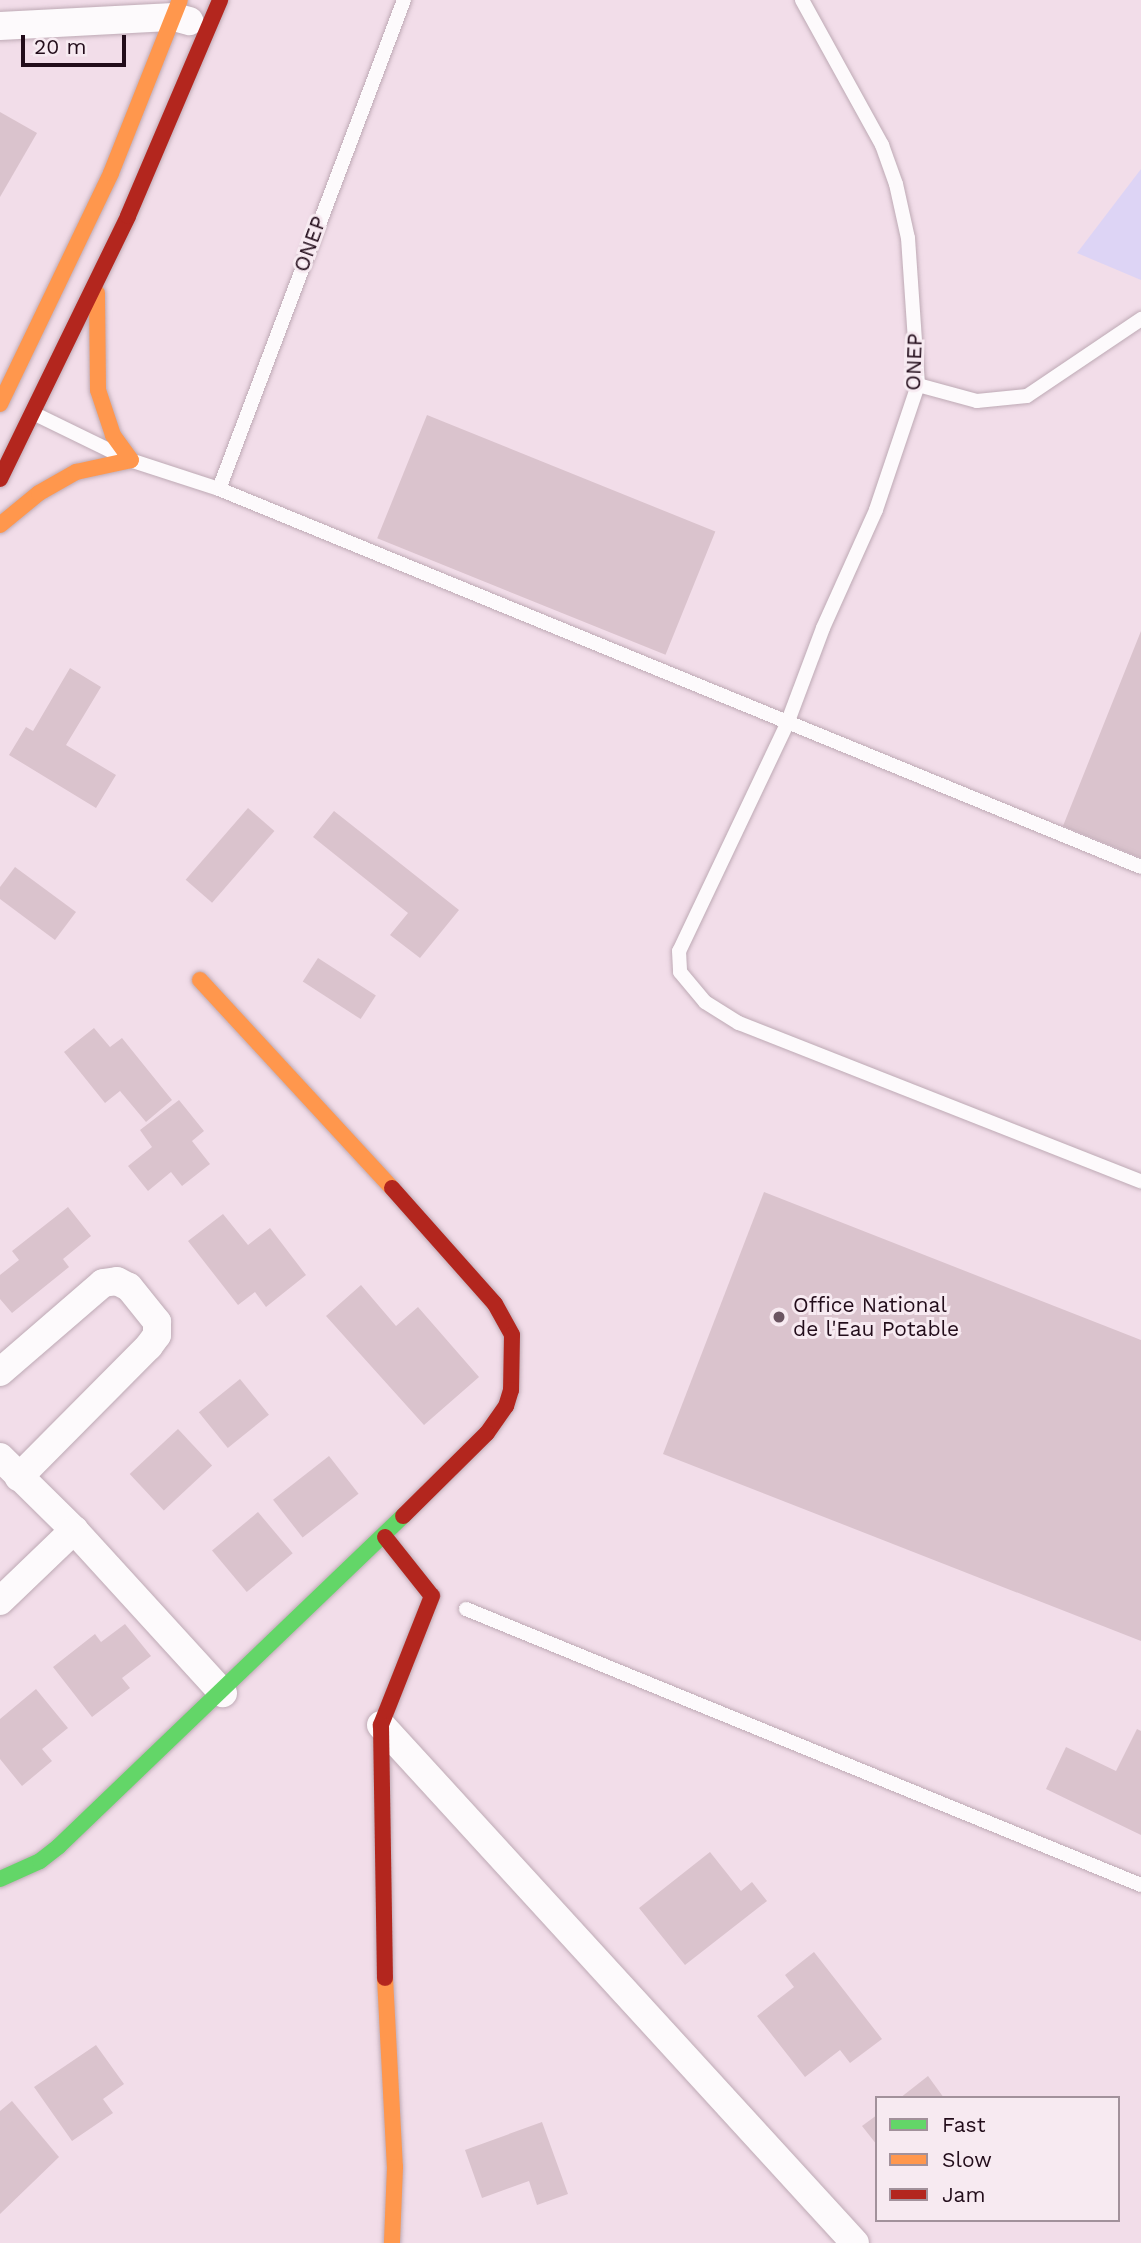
<!DOCTYPE html>
<html>
<head>
<meta charset="utf-8">
<style>
  body { margin:0 }
  #map { position:relative; width:1141px; height:2243px; overflow:hidden; background:#f2dde9; font-family:"Work Sans",sans-serif }
  div>[style] { position:absolute }
  [style*='--x'] { left:calc(var(--x)*1px); top:calc(var(--y)*1px); width:calc(var(--w)*1px); rotate:calc(var(--a)*1deg) }
  .green>* { inset:0; background:#ddd4f5 }
  .building>* { inset:0; background:#dac3cd; transform-origin:0 0 }
  .roads { filter:drop-shadow(0 0 2px #beaab5) drop-shadow(0 0 2px #beaab5) }
  .lane>* { height:14px; margin:-7px; padding:0 7px; transform-origin:7px; border-radius:7px; background:#fdfafc }
  .street>* { height:28px; margin:-14px; padding:0 14px; transform-origin:14px; border-radius:14px; background:#fdfafc }
  .fast>* { height:16px; margin:-8px; padding:0 8px; transform-origin:8px; border-radius:8px; background:#63d668 }
  .slow>* { height:16px; margin:-8px; padding:0 8px; transform-origin:8px; border-radius:8px; background:#ff974d }
  .jam>* { height:16px; margin:-8px; padding:0 8px; transform-origin:8px; border-radius:8px; background:#b3261e }
  .dots>* { width:19px; height:19px; translate:-50% -50%; box-sizing:border-box; border:4px solid #f7eaf1; border-radius:50% }
  span { translate:-50% -50%; white-space:nowrap; text-align:center; line-height:1.15; -webkit-text-stroke:6px #f7eaf1; paint-order:stroke }
  .street-label { font-size:21px; color:#220c1a }
  .poi-label { font-size:21px; color:#220c1a }
  .left { translate:0 -50%; text-align:left }
  .legend { position:absolute; left:875px; top:2096px; width:245px; height:126px; box-sizing:border-box; background:#f7eaf1; border:2px solid #a2919b; margin:0; padding:9px 12px; list-style:none; font-size:21px; color:#220c1a }
  .legend li { display:flex; align-items:center; gap:14px; height:35px }
  .legend b { width:35px; border:2px solid #a2919b }
  .scale { position:absolute; left:21px; top:35px; width:105px; height:32px; box-sizing:border-box; border:4px solid #220c1a; border-top:0; padding-left:9px; font-size:21px; line-height:24px; white-space:nowrap; color:#220c1a; -webkit-text-stroke:5px #f7eaf1; paint-order:stroke }
</style>
</head>
<body>
<div id="map">
  <div class="green">
    <div style="clip-path:polygon(1141px 169px,1141px 280px,1077px 253px)"></div>
  </div>
  <div class="building">
    <div style="clip-path:polygon(0 112px,37px 133px,0 197px)"></div>
    <div style="left:427px;top:415px;width:311px;height:133px;rotate:22deg"></div>
    <div style="clip-path:polygon(1141px 631px,1141px 858px,1063px 826px)"></div>
    <div style="clip-path:polygon(70px 668px,101px 687px,66px 745px,116px 775px,96px 808px,9px 755px,26px 727px,33px 731px)"></div>
    <div style="left:248px;top:808px;width:35px;height:95px;rotate:41deg"></div>
    <div style="clip-path:polygon(334px 811px,459px 910px,420px 958px,390px 935px,408px 913px,313px 837px)"></div>
    <div style="clip-path:polygon(15px 867px,76px 912px,55px 940px,0 899px,0 887px)"></div>
    <div style="left:318px;top:958px;width:69px;height:28px;rotate:33deg"></div>
    <div style="clip-path:polygon(94px 1028px,110px 1047px,122px 1038px,172px 1100px,146px 1122px,120px 1091px,105px 1103px,64px 1052px)"></div>
    <div style="clip-path:polygon(179px 1100px,204px 1131px,192px 1141px,210px 1164px,182px 1186px,171px 1172px,148px 1191px,128px 1166px,152px 1147px,140px 1130px)"></div>
    <div style="clip-path:polygon(764px 1192px,1141px 1340px,1141px 1641px,663px 1454px)"></div>
    <div style="clip-path:polygon(68px 1207px,91px 1236px,63px 1259px,69px 1267px,12px 1313px,0 1299px,0 1275px,19px 1260px,12px 1251px)"></div>
    <div style="clip-path:polygon(223px 1214px,248px 1245px,270px 1228px,306px 1275px,266px 1307px,255px 1292px,238px 1305px,188px 1241px)"></div>
    <div style="clip-path:polygon(361px 1285px,396px 1326px,418px 1307px,479px 1377px,424px 1425px,326px 1316px)"></div>
    <div style="left:240px;top:1379px;width:46px;height:53px;rotate:51deg"></div>
    <div style="left:178px;top:1429px;width:50px;height:66px;rotate:47deg"></div>
    <div style="left:329px;top:1456px;width:48px;height:71px;rotate:52deg"></div>
    <div style="left:258px;top:1512px;width:54px;height:60px;rotate:50deg"></div>
    <div style="clip-path:polygon(125px 1624px,151px 1656px,122px 1678px,130px 1688px,92px 1717px,53px 1667px,95px 1634px,101px 1642px)"></div>
    <div style="clip-path:polygon(36px 1689px,68px 1728px,42px 1749px,52px 1761px,22px 1786px,0 1759px,0 1719px)"></div>
    <div style="clip-path:polygon(1137px 1729px,1141px 1731px,1141px 1835px,1046px 1789px,1066px 1747px,1116px 1771px)"></div>
    <div style="clip-path:polygon(710px 1852px,741px 1891px,752px 1882px,767px 1901px,685px 1965px,639px 1908px)"></div>
    <div style="clip-path:polygon(814px 1952px,882px 2039px,850px 2063px,840px 2050px,805px 2077px,757px 2016px,794px 1987px,785px 1975px)"></div>
    <div style="clip-path:polygon(96px 2045px,124px 2084px,103px 2099px,113px 2113px,72px 2141px,34px 2087px)"></div>
    <div style="clip-path:polygon(928px 2076px,944px 2098px,900px 2098px)"></div>
    <div style="clip-path:polygon(12px 2101px,59px 2157px,0 2214px,0 2111px)"></div>
    <div style="clip-path:polygon(877px 2115px,877px 2145px,862px 2126px)"></div>
    <div style="clip-path:polygon(542px 2122px,568px 2194px,537px 2205px,529px 2181px,482px 2198px,465px 2150px)"></div>
  </div>
  <div class="roads">
    <div class="lane">
      <div style="--x:802;--y:0;--w:166;--a:61.1"></div>
      <div style="--x:882;--y:145;--w:41;--a:70.3"></div>
      <div style="--x:896;--y:184;--w:55;--a:77.5"></div>
      <div style="--x:908;--y:238;--w:147;--a:86.1"></div>
      <div style="--x:918;--y:385;--w:132;--a:108.6"></div>
      <div style="--x:876;--y:510;--w:129;--a:114.2"></div>
      <div style="--x:823;--y:628;--w:103;--a:110.6"></div>
      <div style="--x:787;--y:724;--w:251;--a:115.4"></div>
      <div style="--x:679;--y:951;--w:21;--a:87"></div>
      <div style="--x:680;--y:972;--w:39;--a:50"></div>
      <div style="--x:705;--y:1002;--w:40;--a:32"></div>
      <div style="--x:739;--y:1023;--w:432;--a:21.5"></div>
      <div style="--x:918;--y:385;--w:61;--a:15.2"></div>
      <div style="--x:977;--y:401;--w:50;--a:-5.7"></div>
      <div style="--x:1027;--y:396;--w:138;--a:-34"></div>
      <div style="--x:35;--y:414;--w:85;--a:26"></div>
      <div style="--x:133;--y:461;--w:90;--a:18"></div>
      <div style="--x:219;--y:489;--w:996;--a:22.29"></div>
      <div style="--x:219;--y:489;--w:523;--a:-69.28"></div>
      <div style="--x:466;--y:1609;--w:729;--a:22.24"></div>
    </div>
    <div class="street">
      <div style="--x:0;--y:26;--w:174;--a:-3"></div>
      <div style="--x:174;--y:17;--w:16;--a:15"></div>
      <div style="--x:0;--y:1372;--w:136;--a:-40.8"></div>
      <div style="--x:103;--y:1283;--w:14;--a:-8"></div>
      <div style="--x:117;--y:1281;--w:13;--a:27"></div>
      <div style="--x:129;--y:1287;--w:45;--a:51.3"></div>
      <div style="--x:157;--y:1322;--w:13;--a:90"></div>
      <div style="--x:157;--y:1335;--w:14;--a:126"></div>
      <div style="--x:149;--y:1346;--w:185;--a:134.8"></div>
      <div style="--x:0;--y:1457;--w:104;--a:44.6"></div>
      <div style="--x:74;--y:1530;--w:221;--a:47.6"></div>
      <div style="--x:0;--y:1601;--w:103;--a:-43.8"></div>
      <div style="--x:381;--y:1725;--w:702;--a:47.54"></div>
    </div>
    <div class="fast">
      <div style="--x:0;--y:1879;--w:44;--a:-24.2"></div>
      <div style="--x:40;--y:1861;--w:24;--a:-38"></div>
      <div style="--x:59;--y:1846;--w:477;--a:-43.8"></div>
    </div>
    <div class="slow">
      <div style="--x:0;--y:404;--w:256;--a:-64.3"></div>
      <div style="--x:111;--y:173;--w:186;--a:-68.3"></div>
      <div style="--x:0;--y:525;--w:50;--a:-39.4"></div>
      <div style="--x:39;--y:493;--w:43;--a:-29.6"></div>
      <div style="--x:76;--y:472;--w:56;--a:-12.3"></div>
      <div style="--x:131;--y:460;--w:31;--a:-126"></div>
      <div style="--x:113;--y:435;--w:47;--a:-108.4"></div>
      <div style="--x:98;--y:390;--w:97;--a:-90.6"></div>
      <div style="--x:200;--y:980;--w:283;--a:47.3"></div>
      <div style="--x:385;--y:1978;--w:189;--a:87"></div>
      <div style="--x:395;--y:2167;--w:76;--a:92.3"></div>
    </div>
    <div class="jam">
      <div style="--x:0;--y:479;--w:292;--a:-64"></div>
      <div style="--x:128;--y:216;--w:235;--a:-66.9"></div>
      <div style="--x:392;--y:1188;--w:155;--a:48.4"></div>
      <div style="--x:495;--y:1304;--w:35;--a:61"></div>
      <div style="--x:512;--y:1335;--w:55;--a:91"></div>
      <div style="--x:511;--y:1390;--w:17;--a:107"></div>
      <div style="--x:506;--y:1406;--w:33;--a:125"></div>
      <div style="--x:487;--y:1433;--w:118;--a:135.3"></div>
      <div style="--x:385;--y:1537;--w:75;--a:51.5"></div>
      <div style="--x:432;--y:1596;--w:139;--a:111.6"></div>
      <div style="--x:381;--y:1725;--w:253;--a:89.1"></div>
    </div>
  </div>
  <div class="dots">
    <div style="left:779px;top:1317px;background:#6b5562"></div>
  </div>
  <div class="street-label">
    <span style="left:310px;top:244px;rotate:-70deg">ONEP</span>
    <span style="left:914px;top:362px;rotate:-88deg">ONEP</span>
  </div>
  <div class="poi-label">
    <span class="left" style="left:793px;top:1317px">Office National<br>de l'Eau Potable</span>
  </div>
  <ul class="legend">
  <li><b style="height:9px;background:#63d668"></b>Fast</li>
  <li><b style="height:9px;background:#ff974d"></b>Slow</li>
  <li><b style="height:9px;background:#b3261e"></b>Jam</li>
  </ul>
  <div class="scale">20 m</div>
</div>
</body>
</html>
